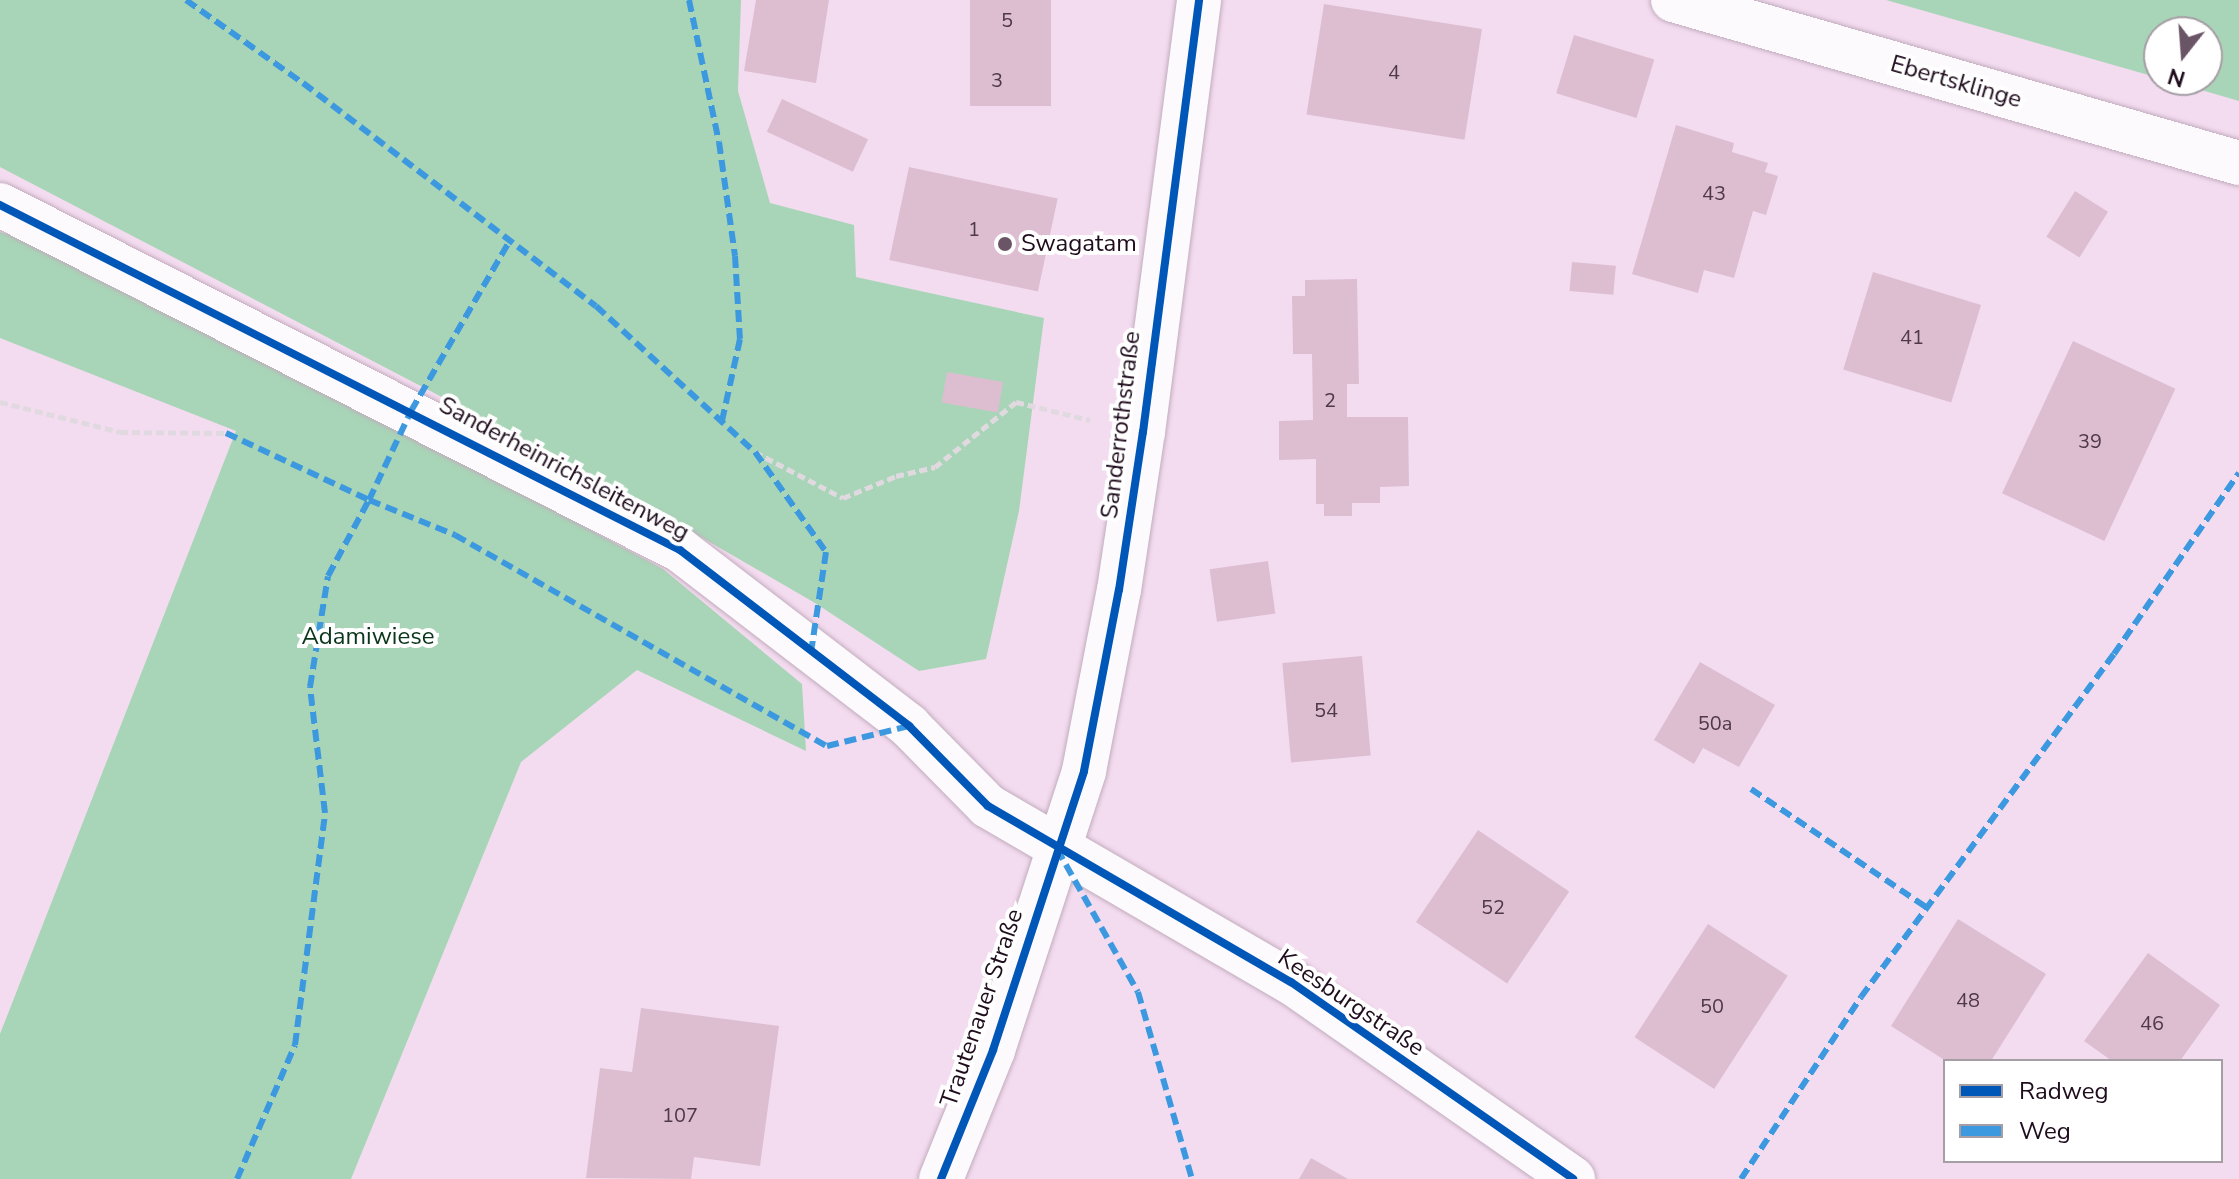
<!DOCTYPE html>
<html>
<head>
<meta charset="utf-8">
<style>
  body { margin:0 }
  #map { position:relative; width:2239px; height:1179px; overflow:hidden; background:#f4dcf0; font-family:"Nunito Sans",sans-serif }
  div>[style] { position:absolute }
  [style*='--x'] { left:calc(var(--x)*1px); top:calc(var(--y)*1px); width:calc(var(--w)*1px); rotate:calc(var(--a)*1deg) }
  .green>* { inset:0; background:#a8d5b7 }
  .building>* { inset:0; background:#ddbed1; transform-origin:0 0 }
  .path>* { height:5px; margin-top:-2.5px; transform-origin:0; background:repeating-linear-gradient(90deg,#e1d9e0 0 8px,transparent 0 12px) }
  .roads { filter:drop-shadow(0 0 2px #c1acbd) drop-shadow(0 0 2px #c1acbd) }
  .street>* { height:44px; margin:-22px; padding:0 22px; transform-origin:22px; border-radius:22px; background:#fdfafd }
  .secondary>* { height:44px; margin:-22px; padding:0 22px; transform-origin:22px; border-radius:22px; background:#fdfafd }
  .quiet>* { height:6px; margin-top:-3px; transform-origin:0; background:repeating-linear-gradient(90deg,#3c99df 0 12px,transparent 0 18px) }
  .cycleway>* { height:8px; margin:-4px; padding:0 4px; transform-origin:4px; border-radius:4px; background:#0057b8 }
  .dots>* { width:22px; height:22px; translate:-50% -50%; box-sizing:border-box; border:4px solid #fff; border-radius:50% }
  span { translate:-50% -50%; white-space:nowrap; text-align:center; line-height:1.15; -webkit-text-stroke:8px #fff; paint-order:stroke }
  .number-label { font-size:20px; color:#4e384a }
  .number-label span { -webkit-text-stroke-width:0 }
  .street-label { font-size:24px; color:#1f0c1d }
  .poi-label { font-size:24px; color:#1f0c1d }
  .left { translate:0 -50%; text-align:left }
  .park-label { font-size:24px; color:#0a371b }
  .legend { position:absolute; left:1943px; top:1059px; width:280px; height:104px; box-sizing:border-box; background:#fff; border:2px solid #a59ea5; margin:0; padding:10px 14px; list-style:none; font-size:24px; color:#1f0c1d }
  .legend li { display:flex; align-items:center; gap:16px; height:40px }
  .legend b { width:40px; border:2px solid #a59ea5 }
  .north { position:absolute; left:2143px; top:16px; width:80px; height:80px; box-sizing:border-box; background:#fff; border:2px solid #a59ea5; border-radius:50%; rotate:197deg; font-size:22px; font-weight:700; line-height:32px; text-align:center; color:#1f0c1d }
  .north::after { content:''; display:block; margin:auto; width:28px; height:36px; background:#6a5567; clip-path:polygon(50% 0,100% 100%,50% 72%,0 100%) }
</style>
</head>
<body>
<div id="map">
  <div class="green">
    <div style="clip-path:polygon(0 0,741px 0,738px 91px,770px 203px,854px 225px,856px 277px,1044px 318px,1019px 511px,986px 659px,919px 671px,815px 603px,611px 485px,0 167px)"></div>
    <div style="clip-path:polygon(1886px 0,2239px 0,2239px 101px,2167px 80px,2207px 80px,2207px 32px,2159px 32px,2159px 78px)"></div>
    <div style="clip-path:polygon(0 232px,58px 250px,375px 414px,663px 569px,802px 684px,806px 751px,637px 670px,521px 762px,351px 1179px,0 1179px,0 1034px,236px 431px,0 338px)"></div>
  </div>
  <div class="building">
    <div style="clip-path:polygon(756px 0,829px 0,816px 83px,744px 71px)"></div>
    <div style="left:970px;top:0;width:81px;height:106px"></div>
    <div style="left:1324px;top:4px;width:160px;height:112px;rotate:9deg"></div>
    <div style="left:1574px;top:35px;width:84px;height:61px;rotate:17deg"></div>
    <div style="left:782px;top:99px;width:95px;height:36px;rotate:25deg"></div>
    <div style="clip-path:polygon(1676px 125px,1734px 143px,1732px 152px,1768px 163px,1765px 172px,1778px 176px,1766px 215px,1753px 211px,1734px 278px,1704px 270px,1698px 293px,1632px 274px)"></div>
    <div style="left:909px;top:167px;width:152px;height:95px;rotate:12deg"></div>
    <div style="left:2075px;top:191px;width:39px;height:54px;rotate:32deg"></div>
    <div style="left:1572px;top:262px;width:44px;height:29px;rotate:5deg"></div>
    <div style="left:1873px;top:272px;width:113px;height:102px;rotate:17deg"></div>
    <div style="clip-path:polygon(1357px 279px,1359px 384px,1347px 384px,1347px 417px,1408px 417px,1409px 486px,1380px 487px,1380px 503px,1352px 503px,1352px 516px,1324px 516px,1324px 504px,1316px 504px,1316px 459px,1279px 460px,1279px 421px,1313px 420px,1312px 354px,1293px 354px,1292px 296px,1305px 296px,1305px 280px)"></div>
    <div style="left:2073px;top:341px;width:113px;height:168px;rotate:25deg"></div>
    <div style="left:947px;top:372px;width:57px;height:31px;rotate:10deg"></div>
    <div style="left:1268px;top:561px;width:53px;height:59px;rotate:82deg"></div>
    <div style="left:1362px;top:656px;width:100px;height:80px;rotate:85deg"></div>
    <div style="clip-path:polygon(1700px 662px,1775px 705px,1739px 767px,1703px 748px,1694px 764px,1654px 740px)"></div>
    <div style="left:1478px;top:830px;width:110px;height:111px;rotate:34deg"></div>
    <div style="clip-path:polygon(1958px 919px,2046px 974px,1991px 1061px,1946px 1061px,1891px 1026px)"></div>
    <div style="left:1708px;top:924px;width:95px;height:135px;rotate:33deg"></div>
    <div style="clip-path:polygon(2148px 953px,2220px 1005px,2180px 1061px,2112px 1061px,2084px 1041px)"></div>
    <div style="clip-path:polygon(641px 1008px,779px 1026px,760px 1166px,694px 1157px,691px 1179px,586px 1178px,600px 1068px,632px 1072px)"></div>
    <div style="clip-path:polygon(1311px 1158px,1348px 1179px,1299px 1179px)"></div>
  </div>
  <div class="path">
    <div style="--x:0;--y:402;--w:124;--a:14"></div>
    <div style="--x:120;--y:432;--w:106;--a:0.5"></div>
    <div style="--x:755;--y:452;--w:99;--a:27.6"></div>
    <div style="--x:843;--y:498;--w:57;--a:-22.5"></div>
    <div style="--x:896;--y:476;--w:40;--a:-13"></div>
    <div style="--x:935;--y:467;--w:104;--a:-38.7"></div>
    <div style="--x:1016;--y:402;--w:76;--a:13.7"></div>
  </div>
  <div class="roads">
    <div class="street">
      <div style="--x:0;--y:205;--w:763;--a:26.9"></div>
      <div style="--x:680;--y:550;--w:289;--a:37.5"></div>
      <div style="--x:909;--y:726;--w:112;--a:45.4"></div>
      <div style="--x:988;--y:806;--w:350;--a:30.2"></div>
      <div style="--x:1291;--y:982;--w:344;--a:34.9"></div>
    </div>
    <div class="secondary">
      <div style="--x:1673;--y:0;--w:589;--a:16.07"></div>
      <div style="--x:941;--y:1179;--w:139;--a:-68"></div>
      <div style="--x:993;--y:1050;--w:293;--a:-71.9"></div>
      <div style="--x:1084;--y:771;--w:184;--a:-79.1"></div>
      <div style="--x:1119;--y:590;--w:160;--a:-81.4"></div>
      <div style="--x:1143;--y:432;--w:436;--a:-82.6"></div>
    </div>
  </div>
  <div class="quiet">
    <div style="--x:186;--y:0;--w:143;--a:35.4"></div>
    <div style="--x:303;--y:83;--w:368;--a:37.3"></div>
    <div style="--x:596;--y:306;--w:216;--a:42.6"></div>
    <div style="--x:755;--y:452;--w:123;--a:54.6"></div>
    <div style="--x:826;--y:552;--w:101;--a:98.5"></div>
    <div style="--x:689;--y:0;--w:145;--a:78.1"></div>
    <div style="--x:719;--y:142;--w:115;--a:82"></div>
    <div style="--x:735;--y:256;--w:83;--a:86.6"></div>
    <div style="--x:740;--y:339;--w:84;--a:102.4"></div>
    <div style="--x:226;--y:433;--w:158;--a:25.1"></div>
    <div style="--x:369;--y:500;--w:93;--a:22.1"></div>
    <div style="--x:455;--y:535;--w:428;--a:29.6"></div>
    <div style="--x:827;--y:746;--w:84;--a:-13.7"></div>
    <div style="--x:1751;--y:789;--w:211;--a:34"></div>
    <div style="--x:1057;--y:849;--w:164;--a:60.5"></div>
    <div style="--x:1138;--y:992;--w:195;--a:73.9"></div>
    <div style="--x:237;--y:1179;--w:146;--a:-66.6"></div>
    <div style="--x:295;--y:1045;--w:234;--a:-82.6"></div>
    <div style="--x:325;--y:813;--w:127;--a:-96.8"></div>
    <div style="--x:310;--y:687;--w:112;--a:-80.8"></div>
    <div style="--x:328;--y:576;--w:86;--a:-61.7"></div>
    <div style="--x:369;--y:500;--w:98;--a:-64.7"></div>
    <div style="--x:411;--y:411;--w:198;--a:-59.9"></div>
    <div style="--x:1741;--y:1179;--w:218;--a:-56.6"></div>
    <div style="--x:1861;--y:997;--w:426;--a:-53.6"></div>
    <div style="--x:2114;--y:654;--w:220;--a:-55.4"></div>
  </div>
  <div class="cycleway">
    <div style="--x:0;--y:205;--w:763;--a:26.9"></div>
    <div style="--x:680;--y:550;--w:289;--a:37.5"></div>
    <div style="--x:909;--y:726;--w:112;--a:45.4"></div>
    <div style="--x:988;--y:806;--w:350;--a:30.2"></div>
    <div style="--x:1291;--y:982;--w:344;--a:34.9"></div>
    <div style="--x:941;--y:1179;--w:139;--a:-68"></div>
    <div style="--x:993;--y:1050;--w:293;--a:-71.9"></div>
    <div style="--x:1084;--y:771;--w:184;--a:-79.1"></div>
    <div style="--x:1119;--y:590;--w:160;--a:-81.4"></div>
    <div style="--x:1143;--y:432;--w:436;--a:-82.6"></div>
  </div>
  <div class="dots">
    <div style="left:1005px;top:244px;background:#6a5567"></div>
  </div>
  <div class="number-label">
    <span style="left:1007px;top:20px">5</span>
    <span style="left:1394px;top:72px">4</span>
    <span style="left:997px;top:80px">3</span>
    <span style="left:1714px;top:193px">43</span>
    <span style="left:974px;top:229px">1</span>
    <span style="left:1912px;top:337px">41</span>
    <span style="left:1330px;top:400px">2</span>
    <span style="left:2090px;top:441px">39</span>
    <span style="left:1326px;top:710px">54</span>
    <span style="left:1715px;top:723px">50a</span>
    <span style="left:1493px;top:907px">52</span>
    <span style="left:1968px;top:1000px">48</span>
    <span style="left:1712px;top:1006px">50</span>
    <span style="left:2152px;top:1023px">46</span>
    <span style="left:680px;top:1115px">107</span>
  </div>
  <div class="street-label">
    <span style="left:1956px;top:82px;rotate:16deg">Ebertsklinge</span>
    <span style="left:1121px;top:425px;rotate:-83deg">Sanderrothstraße</span>
    <span style="left:564px;top:469px;rotate:28deg">Sanderheinrichsleitenweg</span>
    <span style="left:1351px;top:1003px;rotate:34deg">Keesburgstraße</span>
    <span style="left:982px;top:1008px;rotate:-71deg">Trautenauer Straße</span>
  </div>
  <div class="poi-label">
    <span class="left" style="left:1021px;top:244px">Swagatam</span>
  </div>
  <div class="park-label">
    <span style="left:368px;top:637px">Adamiwiese</span>
  </div>
  <ul class="legend">
  <li><b style="height:10px;background:#0057b8"></b>Radweg</li>
  <li><b style="height:10px;background:#3c99df"></b>Weg</li>
  </ul>
  <div class="north">N</div>
</div>
</body>
</html>
